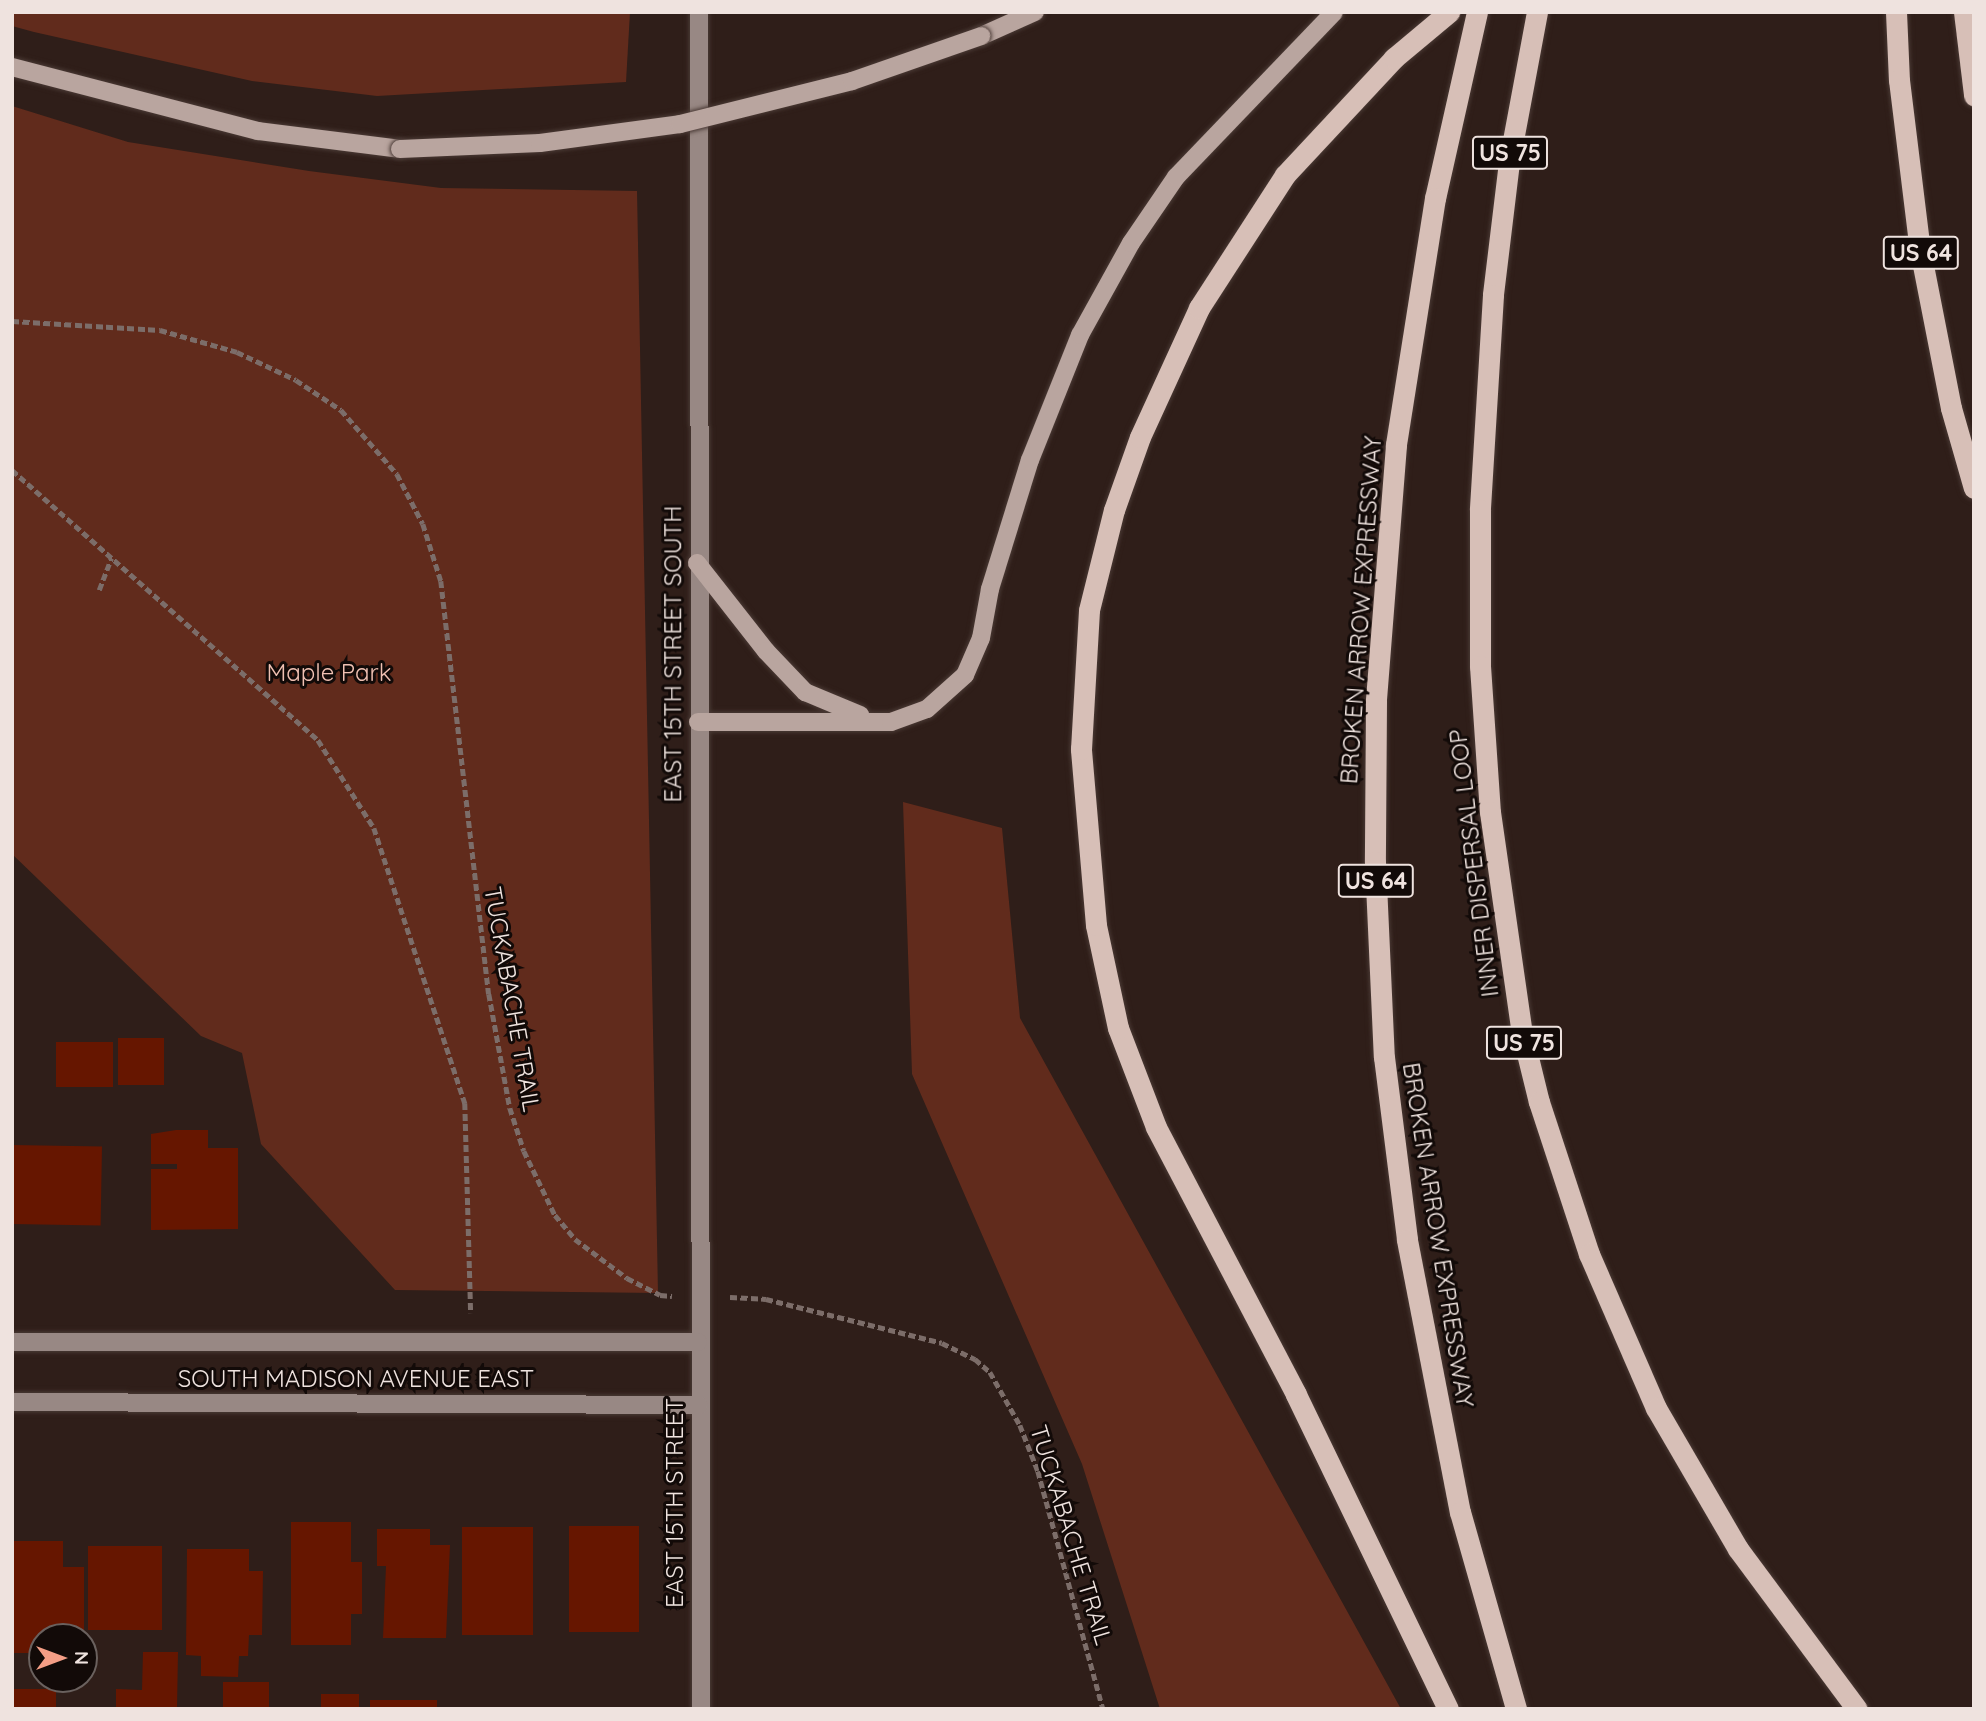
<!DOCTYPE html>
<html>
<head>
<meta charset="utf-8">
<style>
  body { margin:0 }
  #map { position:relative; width:1986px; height:1721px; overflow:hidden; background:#2f1e19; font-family:Quicksand,sans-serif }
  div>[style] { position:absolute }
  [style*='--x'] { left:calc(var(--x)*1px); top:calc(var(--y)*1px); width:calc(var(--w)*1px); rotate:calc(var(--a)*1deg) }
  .green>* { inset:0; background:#612b1c }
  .building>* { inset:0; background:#661600; transform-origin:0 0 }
  .path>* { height:4.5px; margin-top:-2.25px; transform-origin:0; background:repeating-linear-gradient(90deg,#7c6d69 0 7px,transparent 0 10.5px) }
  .roads { filter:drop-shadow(0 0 2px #4a3a35) drop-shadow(0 0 2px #4a3a35) }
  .secondary>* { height:18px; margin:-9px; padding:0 9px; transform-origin:9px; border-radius:9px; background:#988884 }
  .primary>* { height:18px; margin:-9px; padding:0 9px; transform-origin:9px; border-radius:9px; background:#b9a59f }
  .highway>* { height:21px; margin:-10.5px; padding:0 10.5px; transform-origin:10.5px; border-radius:10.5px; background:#d7bfb7 }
  .bridges { filter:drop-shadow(0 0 2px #4a3a35) drop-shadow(0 0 2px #4a3a35) }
  .primary-bridge>* { height:18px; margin:-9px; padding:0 9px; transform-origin:9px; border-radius:9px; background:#b9a59f }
  span { translate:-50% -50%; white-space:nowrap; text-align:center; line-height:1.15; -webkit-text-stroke:6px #120a08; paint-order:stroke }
  .shield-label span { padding:2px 5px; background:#120a08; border:2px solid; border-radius:5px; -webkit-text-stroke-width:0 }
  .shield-label { font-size:23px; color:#efe3df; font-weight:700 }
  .street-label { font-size:24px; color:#efe3df }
  .park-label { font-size:24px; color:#f0c0b2 }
  .frame { position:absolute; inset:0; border:14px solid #efe3df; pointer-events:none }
  .north { position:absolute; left:28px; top:1623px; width:70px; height:70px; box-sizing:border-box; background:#120a08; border:2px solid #6a615e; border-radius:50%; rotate:90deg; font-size:19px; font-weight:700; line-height:28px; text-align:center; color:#efe3df }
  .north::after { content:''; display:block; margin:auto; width:24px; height:32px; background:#f49e86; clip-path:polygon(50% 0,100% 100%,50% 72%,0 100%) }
</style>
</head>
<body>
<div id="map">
  <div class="green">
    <div style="clip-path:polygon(12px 12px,630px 12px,626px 82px,377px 96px,252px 81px,34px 32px,12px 26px)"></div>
    <div style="clip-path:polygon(12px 106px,128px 142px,309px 171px,441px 188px,637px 191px,658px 1293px,395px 1290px,261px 1144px,242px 1053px,201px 1036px,12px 854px)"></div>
    <div style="clip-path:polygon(903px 802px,1002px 828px,1020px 1018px,1401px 1709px,1160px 1709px,1082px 1464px,912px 1074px)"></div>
  </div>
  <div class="building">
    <div style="left:118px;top:1038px;width:46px;height:47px"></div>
    <div style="left:56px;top:1042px;width:57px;height:45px"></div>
    <div style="clip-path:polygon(176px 1130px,208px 1130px,208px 1148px,238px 1148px,238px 1229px,151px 1230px,151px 1169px,177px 1169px,177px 1164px,151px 1164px,151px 1134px)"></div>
    <div style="left:12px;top:1145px;width:90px;height:79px;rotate:1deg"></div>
    <div style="clip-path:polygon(291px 1522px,351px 1522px,351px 1562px,362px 1562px,362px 1614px,351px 1614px,351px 1645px,291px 1645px)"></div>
    <div style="left:569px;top:1526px;width:70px;height:106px"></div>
    <div style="left:533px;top:1527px;width:108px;height:71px;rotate:90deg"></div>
    <div style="clip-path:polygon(377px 1529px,430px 1529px,430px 1545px,450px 1545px,446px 1638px,383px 1638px,386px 1566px,377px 1566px)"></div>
    <div style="clip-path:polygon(12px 1541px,63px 1541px,63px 1567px,84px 1567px,84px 1637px,42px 1637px,42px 1653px,12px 1653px)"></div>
    <div style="left:88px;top:1546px;width:74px;height:84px"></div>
    <div style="clip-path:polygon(187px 1549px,249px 1549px,249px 1571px,263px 1571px,262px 1635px,249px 1635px,248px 1656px,239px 1656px,238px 1677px,201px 1676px,201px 1656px,186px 1655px)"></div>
    <div style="clip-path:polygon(143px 1652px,178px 1652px,177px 1709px,116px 1709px,116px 1689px,142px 1690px)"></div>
    <div style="left:223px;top:1682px;width:46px;height:27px"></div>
    <div style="left:56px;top:1689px;width:20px;height:44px;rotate:90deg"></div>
    <div style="left:321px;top:1694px;width:38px;height:15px"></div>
    <div style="left:370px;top:1700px;width:67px;height:9px"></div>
  </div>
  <div class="path">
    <div style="--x:12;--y:321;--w:148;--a:3.5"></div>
    <div style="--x:160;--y:330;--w:80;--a:15.9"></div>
    <div style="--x:237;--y:352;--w:65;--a:25.4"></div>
    <div style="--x:296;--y:380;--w:54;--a:33.7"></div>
    <div style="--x:341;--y:410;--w:85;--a:48.8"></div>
    <div style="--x:397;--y:474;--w:56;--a:62.5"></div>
    <div style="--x:423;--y:524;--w:60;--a:72.5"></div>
    <div style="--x:441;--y:581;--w:416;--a:83.4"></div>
    <div style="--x:489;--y:994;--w:116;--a:79.6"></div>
    <div style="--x:510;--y:1108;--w:45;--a:72"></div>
    <div style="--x:524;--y:1151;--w:71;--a:64.2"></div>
    <div style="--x:555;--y:1215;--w:31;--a:50"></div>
    <div style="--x:575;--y:1239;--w:65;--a:36.9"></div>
    <div style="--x:627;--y:1278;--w:37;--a:27"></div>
    <div style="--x:660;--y:1295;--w:12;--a:5"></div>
    <div style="--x:12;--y:470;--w:408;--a:41.4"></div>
    <div style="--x:318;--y:740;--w:104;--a:57.5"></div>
    <div style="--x:374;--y:828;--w:290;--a:71.7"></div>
    <div style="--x:465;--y:1103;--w:210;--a:88.4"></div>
    <div style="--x:99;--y:590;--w:34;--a:-69"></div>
    <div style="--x:730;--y:1297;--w:36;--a:3"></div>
    <div style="--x:766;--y:1299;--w:181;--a:14"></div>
    <div style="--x:942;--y:1343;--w:37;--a:26"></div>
    <div style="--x:975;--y:1359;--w:20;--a:41"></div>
    <div style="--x:990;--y:1372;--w:61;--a:60.5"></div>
    <div style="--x:1020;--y:1425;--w:49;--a:68.6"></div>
    <div style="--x:1038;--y:1471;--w:247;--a:74.7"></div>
  </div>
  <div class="roads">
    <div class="secondary">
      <div style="--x:699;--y:12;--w:1697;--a:89.93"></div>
      <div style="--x:12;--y:1342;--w:686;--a:0"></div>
      <div style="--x:12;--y:1402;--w:687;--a:0.25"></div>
    </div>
    <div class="primary">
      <div style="--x:981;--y:36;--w:59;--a:-24"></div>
      <div style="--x:12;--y:67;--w:254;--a:14.6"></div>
      <div style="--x:258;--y:131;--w:143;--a:7.2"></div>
      <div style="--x:697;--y:563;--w:112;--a:51.9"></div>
      <div style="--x:766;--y:651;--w:57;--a:46.4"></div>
      <div style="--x:805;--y:692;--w:60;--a:22.7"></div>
      <div style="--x:698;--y:722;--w:193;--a:0"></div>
      <div style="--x:891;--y:722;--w:38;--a:-20"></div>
      <div style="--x:927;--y:709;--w:51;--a:-41.8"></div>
      <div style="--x:965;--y:675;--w:40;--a:-66.6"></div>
      <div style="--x:981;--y:638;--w:50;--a:-79.6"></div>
      <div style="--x:990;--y:589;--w:135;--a:-72.8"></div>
      <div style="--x:1030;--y:460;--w:135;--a:-68.2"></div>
      <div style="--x:1080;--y:335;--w:105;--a:-61"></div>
      <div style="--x:1131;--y:243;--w:80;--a:-55.7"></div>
      <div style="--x:1176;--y:177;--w:228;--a:-46.2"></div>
    </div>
    <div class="highway">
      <div style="--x:1477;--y:12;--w:191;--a:102.7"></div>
      <div style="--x:1435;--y:198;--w:250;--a:99"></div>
      <div style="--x:1396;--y:445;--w:257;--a:94.5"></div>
      <div style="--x:1376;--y:701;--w:161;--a:90.4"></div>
      <div style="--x:1375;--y:862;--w:195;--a:87.4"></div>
      <div style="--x:1384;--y:1057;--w:184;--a:82.8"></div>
      <div style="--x:1407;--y:1240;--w:277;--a:79"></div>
      <div style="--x:1460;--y:1512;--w:205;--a:74.1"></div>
      <div style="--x:1537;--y:12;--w:153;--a:100.6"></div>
      <div style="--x:1509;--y:162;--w:134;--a:96.9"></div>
      <div style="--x:1493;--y:295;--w:215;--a:93.5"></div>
      <div style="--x:1480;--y:510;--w:156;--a:90"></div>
      <div style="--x:1480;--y:666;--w:146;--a:86.1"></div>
      <div style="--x:1490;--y:812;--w:223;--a:81.8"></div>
      <div style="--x:1522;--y:1033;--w:71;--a:76.2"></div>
      <div style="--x:1539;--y:1102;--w:160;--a:71.8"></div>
      <div style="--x:1589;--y:1254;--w:168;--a:66.5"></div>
      <div style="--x:1656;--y:1408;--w:163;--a:59.8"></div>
      <div style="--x:1738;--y:1549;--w:199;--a:53.4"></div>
      <div style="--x:1896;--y:12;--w:68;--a:87.5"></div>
      <div style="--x:1899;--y:80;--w:171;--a:83"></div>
      <div style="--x:1920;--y:250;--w:161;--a:78.9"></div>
      <div style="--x:1951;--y:408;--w:83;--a:74"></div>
      <div style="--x:1964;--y:12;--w:84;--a:83.1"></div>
      <div style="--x:1448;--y:1709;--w:350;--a:-115.8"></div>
      <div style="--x:1296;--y:1394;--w:301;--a:-117.7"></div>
      <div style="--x:1156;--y:1127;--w:106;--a:-111"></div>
      <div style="--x:1118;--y:1028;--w:105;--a:-102.1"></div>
      <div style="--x:1096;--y:925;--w:177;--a:-94.9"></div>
      <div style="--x:1081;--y:749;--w:139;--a:-86.7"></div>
      <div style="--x:1089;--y:610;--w:103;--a:-76"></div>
      <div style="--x:1114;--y:510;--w:77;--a:-70.4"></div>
      <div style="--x:1140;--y:437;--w:142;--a:-65.4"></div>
      <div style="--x:1199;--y:308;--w:158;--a:-57.1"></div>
      <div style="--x:1285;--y:175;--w:160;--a:-47"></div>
      <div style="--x:1394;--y:58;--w:72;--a:-39.9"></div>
    </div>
  </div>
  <div class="bridges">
    <div class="primary-bridge">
      <div style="--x:400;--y:149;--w:140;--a:-2.5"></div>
      <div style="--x:540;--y:143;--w:141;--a:-7.7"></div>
      <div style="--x:680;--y:124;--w:177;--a:-14"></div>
      <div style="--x:852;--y:81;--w:137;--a:-19.2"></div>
    </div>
  </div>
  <div class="shield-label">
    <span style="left:1510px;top:153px">US 75</span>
    <span style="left:1921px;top:253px">US 64</span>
    <span style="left:1376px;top:881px">US 64</span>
    <span style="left:1524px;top:1043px">US 75</span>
  </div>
  <div class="street-label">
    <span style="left:1361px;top:610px;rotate:-86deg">BROKEN ARROW EXPRESSWAY</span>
    <span style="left:673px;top:654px;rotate:-90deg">EAST 15TH STREET SOUTH</span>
    <span style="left:1474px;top:863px;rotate:-97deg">INNER DISPERSAL LOOP</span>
    <span style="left:512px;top:999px;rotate:80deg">TUCKABACHE TRAIL</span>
    <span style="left:1438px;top:1235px;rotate:81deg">BROKEN ARROW EXPRESSWAY</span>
    <span style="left:356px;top:1379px">SOUTH MADISON AVENUE EAST</span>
    <span style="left:675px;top:1503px;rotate:-90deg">EAST 15TH STREET</span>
    <span style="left:1071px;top:1535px;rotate:73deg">TUCKABACHE TRAIL</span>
  </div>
  <div class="park-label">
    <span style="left:329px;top:673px">Maple Park</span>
  </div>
  <div class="frame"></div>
  <div class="north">N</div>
</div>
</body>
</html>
